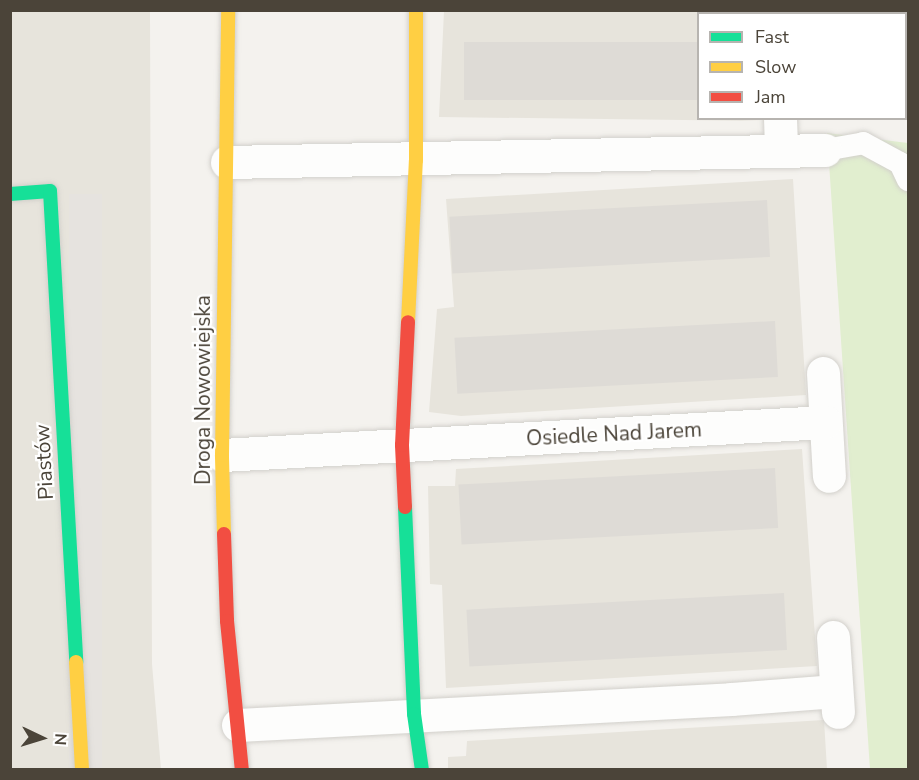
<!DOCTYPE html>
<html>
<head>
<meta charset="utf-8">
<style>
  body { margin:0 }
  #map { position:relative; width:919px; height:780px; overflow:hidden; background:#f4f2ee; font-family:"Nunito Sans",sans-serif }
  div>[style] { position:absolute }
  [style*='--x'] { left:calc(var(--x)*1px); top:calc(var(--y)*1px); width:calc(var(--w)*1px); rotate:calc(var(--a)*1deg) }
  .residential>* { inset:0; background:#e7e4dc }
  .green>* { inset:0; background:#e1eecf }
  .parking>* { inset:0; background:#e6e3df; transform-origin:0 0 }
  .building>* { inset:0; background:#dedbd6; transform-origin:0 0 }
  .roads { filter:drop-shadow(0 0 2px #d2d0cb) drop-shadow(0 0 2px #d2d0cb) }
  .lane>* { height:22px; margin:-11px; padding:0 11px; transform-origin:11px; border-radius:11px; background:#fdfdfc }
  .street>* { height:33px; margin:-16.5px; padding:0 16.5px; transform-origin:16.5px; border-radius:16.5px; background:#fdfdfc }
  .fast>* { height:14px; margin:-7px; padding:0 7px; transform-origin:7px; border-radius:7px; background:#16e098 }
  .slow>* { height:14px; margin:-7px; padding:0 7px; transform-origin:7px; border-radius:7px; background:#ffcf43 }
  .jam>* { height:14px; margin:-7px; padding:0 7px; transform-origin:7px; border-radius:7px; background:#f24e42 }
  span { translate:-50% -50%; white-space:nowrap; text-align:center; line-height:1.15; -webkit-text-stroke:4.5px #fff; paint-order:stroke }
  .street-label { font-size:21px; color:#4b4439 }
  .frame { position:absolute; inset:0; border:12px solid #4b4439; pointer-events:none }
  .legend { position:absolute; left:697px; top:12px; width:210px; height:108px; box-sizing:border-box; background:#fff; border:2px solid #b7b4b0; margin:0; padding:8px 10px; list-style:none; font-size:18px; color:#4b4439 }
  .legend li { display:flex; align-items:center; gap:12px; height:30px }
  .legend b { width:30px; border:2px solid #b7b4b0 }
  .north { position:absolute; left:12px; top:708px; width:60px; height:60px; -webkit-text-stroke:4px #fff; paint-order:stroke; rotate:94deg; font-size:16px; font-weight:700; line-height:24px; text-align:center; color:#4b4439 }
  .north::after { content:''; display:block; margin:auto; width:21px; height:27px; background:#4b4439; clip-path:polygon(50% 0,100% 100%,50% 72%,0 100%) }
</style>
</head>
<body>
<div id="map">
  <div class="residential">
    <div style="clip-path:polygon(633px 10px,763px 13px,698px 14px,698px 118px,762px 121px,439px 117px,444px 11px)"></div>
    <div style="clip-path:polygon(10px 11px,150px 11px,152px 664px,161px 769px,11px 769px)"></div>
    <div style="clip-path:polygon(793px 179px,806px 395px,461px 416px,429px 412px,437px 309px,454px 307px,446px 199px)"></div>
    <div style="clip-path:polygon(802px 449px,817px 666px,446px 688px,442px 585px,430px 584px,428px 486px,455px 486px,456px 469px)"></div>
    <div style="clip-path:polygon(824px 720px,827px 769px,448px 769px,448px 757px,466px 756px,467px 741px)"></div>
  </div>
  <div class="green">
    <div style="clip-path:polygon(827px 133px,908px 143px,908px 769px,870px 769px)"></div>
  </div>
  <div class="parking">
    <div style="left:69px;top:194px;width:33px;height:577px"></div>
  </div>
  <div class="building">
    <div style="left:464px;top:42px;width:235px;height:58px"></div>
    <div style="left:767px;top:200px;width:57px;height:318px;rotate:87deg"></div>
    <div style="left:775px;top:321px;width:56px;height:321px;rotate:87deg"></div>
    <div style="left:775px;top:468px;width:60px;height:317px;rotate:87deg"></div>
    <div style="left:784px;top:593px;width:57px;height:318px;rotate:87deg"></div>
  </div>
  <div class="roads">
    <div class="lane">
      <div style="--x:825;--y:150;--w:39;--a:-10"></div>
      <div style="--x:863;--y:143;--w:42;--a:28.4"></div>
      <div style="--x:900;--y:163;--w:19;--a:65"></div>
    </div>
    <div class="street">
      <div style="--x:780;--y:118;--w:33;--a:88"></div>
      <div style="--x:227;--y:162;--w:598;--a:-1.15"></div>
      <div style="--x:823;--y:373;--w:103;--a:86.7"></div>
      <div style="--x:222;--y:455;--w:604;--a:-3.13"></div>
      <div style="--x:833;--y:637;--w:75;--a:86.2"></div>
      <div style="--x:238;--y:725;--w:494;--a:-3"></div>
      <div style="--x:731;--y:699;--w:105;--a:-4.4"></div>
    </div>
    <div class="fast">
      <div style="--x:10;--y:194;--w:40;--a:-4.3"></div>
      <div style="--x:50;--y:191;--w:472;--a:86.8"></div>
      <div style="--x:405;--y:507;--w:207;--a:87.5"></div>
      <div style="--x:414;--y:714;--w:57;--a:81.9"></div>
    </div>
    <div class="slow">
      <div style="--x:408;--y:322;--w:162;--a:-87.2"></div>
      <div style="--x:416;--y:160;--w:150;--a:-90"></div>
      <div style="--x:224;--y:534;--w:79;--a:-91.5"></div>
      <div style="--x:222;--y:455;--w:445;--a:-89.2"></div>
      <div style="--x:76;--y:662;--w:108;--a:86.8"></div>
    </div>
    <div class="jam">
      <div style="--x:405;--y:507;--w:62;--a:-92.8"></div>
      <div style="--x:402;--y:445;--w:123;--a:-87.2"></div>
      <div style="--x:224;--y:534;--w:87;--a:88"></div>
      <div style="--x:227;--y:621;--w:150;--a:84.3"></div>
    </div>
  </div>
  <div class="street-label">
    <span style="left:203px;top:390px;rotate:-90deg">Droga Nowowiejska</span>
    <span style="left:614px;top:434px;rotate:-3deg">Osiedle Nad Jarem</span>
    <span style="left:44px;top:462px;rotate:-93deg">Piastów</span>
  </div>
  <div class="frame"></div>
  <ul class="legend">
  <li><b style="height:8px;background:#16e098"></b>Fast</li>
  <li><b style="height:8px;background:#ffcf43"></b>Slow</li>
  <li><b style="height:8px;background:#f24e42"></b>Jam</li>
  </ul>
  <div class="north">N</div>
</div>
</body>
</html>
